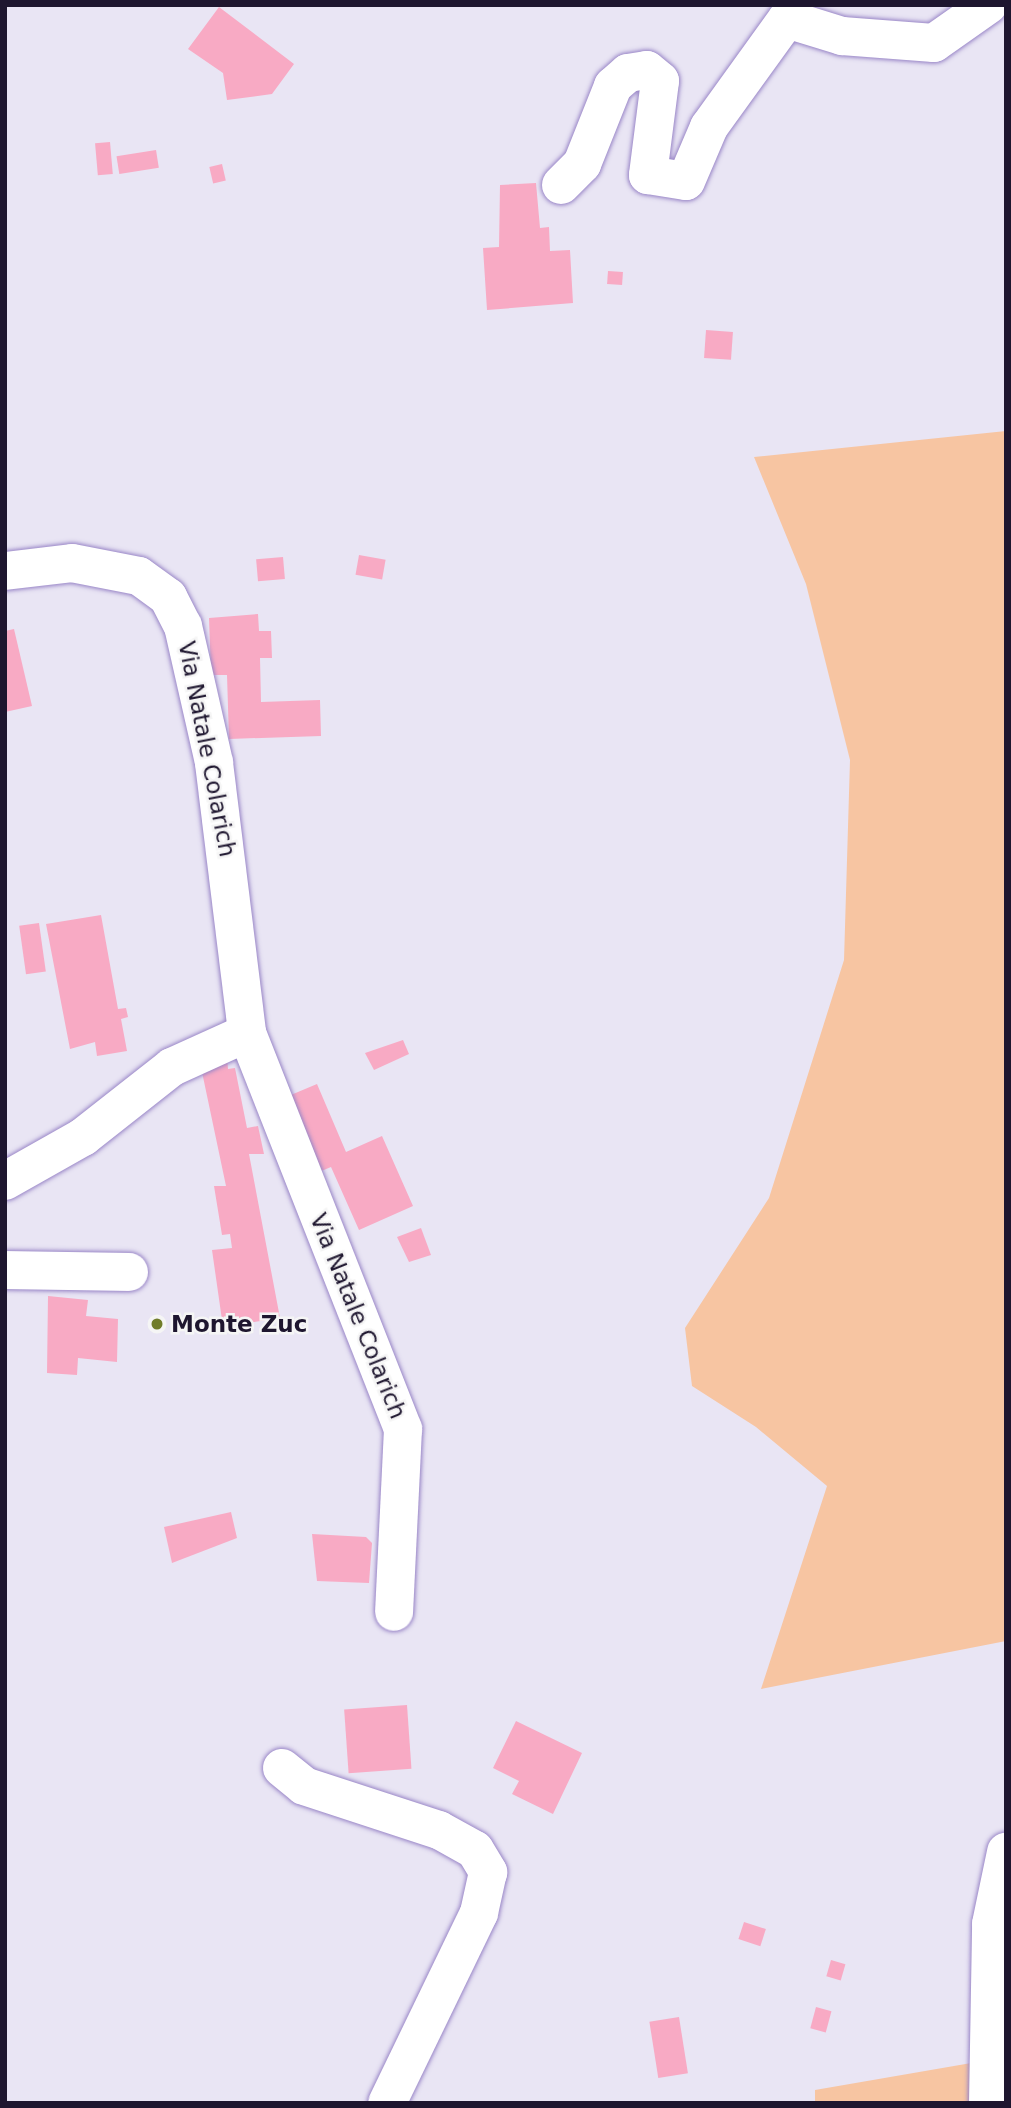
<!DOCTYPE html>
<html>
<head>
<meta charset="utf-8">
<style>
  body { margin:0 }
  #map { position:relative; width:1011px; height:2108px; overflow:hidden; background:#e9e5f4; font-family:"DejaVu Sans",sans-serif }
  div>[style] { position:absolute }
  [style*='--x'] { left:calc(var(--x)*1px); top:calc(var(--y)*1px); width:calc(var(--w)*1px); rotate:calc(var(--a)*1deg) }
  .green>* { inset:0; background:#f7c5a2 }
  .building>* { inset:0; background:#f8aac4; transform-origin:0 0 }
  .roads { filter:drop-shadow(0 0 2px #9986c7) drop-shadow(0 0 2px #9986c7) }
  .minor>* { height:38px; margin:-19px; padding:0 19px; transform-origin:19px; border-radius:19px; background:#fff }
  .tertiary>* { height:38px; margin:-19px; padding:0 19px; transform-origin:19px; border-radius:19px; background:#fff }
  .dots>* { width:19px; height:19px; translate:-50% -50%; box-sizing:border-box; border:4px solid #f5f5f5; border-radius:50% }
  span { translate:-50% -50%; white-space:nowrap; text-align:center; line-height:1.15; -webkit-text-stroke:5px #f5f5f5; paint-order:stroke }
  .street-label { font-size:23px; color:#1e162f }
  .poi-label { font-size:23px; color:#1e162f; font-weight:700 }
  .left { translate:0 -50%; text-align:left }
  .frame { position:absolute; inset:0; border:7px solid #1e162f; pointer-events:none }
</style>
</head>
<body>
<div id="map">
  <div class="green">
    <div style="clip-path:polygon(1006px 431px,1006px 1641px,761px 1689px,827px 1486px,756px 1427px,692px 1386px,685px 1328px,769px 1198px,844px 960px,850px 760px,806px 584px,754px 457px)"></div>
    <div style="clip-path:polygon(1006px 2057px,1006px 2103px,815px 2103px,815px 2090px)"></div>
  </div>
  <div class="building">
    <div style="clip-path:polygon(219px 7px,294px 64px,272px 94px,227px 100px,223px 73px,188px 49px)"></div>
    <div style="left:110px;top:142px;width:32px;height:15px;rotate:85deg"></div>
    <div style="left:156px;top:150px;width:18px;height:40px;rotate:81deg"></div>
    <div style="left:222px;top:164px;width:17px;height:13px;rotate:77deg"></div>
    <div style="clip-path:polygon(536px 183px,540px 228px,549px 227px,550px 251px,570px 250px,573px 303px,487px 310px,483px 248px,499px 247px,500px 185px)"></div>
    <div style="left:608px;top:271px;width:15px;height:13px;rotate:4deg"></div>
    <div style="left:706px;top:330px;width:27px;height:28px;rotate:4deg"></div>
    <div style="left:359px;top:555px;width:27px;height:20px;rotate:10deg"></div>
    <div style="left:283px;top:557px;width:22px;height:27px;rotate:85deg"></div>
    <div style="clip-path:polygon(258px 614px,259px 631px,271px 631px,272px 658px,260px 658px,261px 702px,320px 700px,321px 736px,229px 739px,227px 675px,211px 675px,209px 618px)"></div>
    <div style="clip-path:polygon(14px 629px,32px 706px,5px 712px,5px 631px)"></div>
    <div style="clip-path:polygon(101px 915px,118px 1009px,126px 1008px,128px 1017px,121px 1019px,127px 1051px,97px 1056px,95px 1042px,70px 1049px,46px 924px)"></div>
    <div style="left:39px;top:923px;width:49px;height:20px;rotate:82deg"></div>
    <div style="clip-path:polygon(403px 1040px,409px 1054px,374px 1070px,365px 1053px)"></div>
    <div style="clip-path:polygon(227px 1057px,228px 1069px,235px 1068px,247px 1128px,258px 1126px,264px 1154px,249px 1154px,280px 1318px,223px 1327px,212px 1250px,232px 1248px,230px 1234px,222px 1235px,214px 1186px,226px 1186px,202px 1072px)"></div>
    <div style="clip-path:polygon(317px 1084px,346px 1152px,382px 1136px,413px 1206px,359px 1230px,331px 1167px,319px 1172px,286px 1097px)"></div>
    <div style="clip-path:polygon(421px 1228px,431px 1255px,409px 1262px,397px 1237px)"></div>
    <div style="clip-path:polygon(48px 1296px,88px 1300px,86px 1316px,118px 1319px,117px 1362px,78px 1358px,77px 1375px,47px 1373px)"></div>
    <div style="clip-path:polygon(231px 1512px,237px 1538px,172px 1563px,164px 1527px)"></div>
    <div style="clip-path:polygon(312px 1534px,366px 1537px,372px 1543px,369px 1583px,317px 1581px)"></div>
    <div style="left:407px;top:1705px;width:64px;height:63px;rotate:86deg"></div>
    <div style="clip-path:polygon(516px 1721px,582px 1753px,553px 1814px,512px 1794px,519px 1781px,493px 1768px)"></div>
    <div style="left:744px;top:1922px;width:23px;height:18px;rotate:18deg"></div>
    <div style="left:831px;top:1960px;width:15px;height:17px;rotate:16deg"></div>
    <div style="left:816px;top:2007px;width:16px;height:22px;rotate:15deg"></div>
    <div style="left:679px;top:2017px;width:57px;height:30px;rotate:81deg"></div>
  </div>
  <div class="roads">
    <div class="minor">
      <div style="--x:561;--y:185;--w:30;--a:-45"></div>
      <div style="--x:582;--y:164;--w:84;--a:-68.3"></div>
      <div style="--x:613;--y:86;--w:20;--a:-41"></div>
      <div style="--x:628;--y:73;--w:19;--a:-9"></div>
      <div style="--x:647;--y:70;--w:17;--a:40"></div>
      <div style="--x:660;--y:81;--w:95;--a:97.3"></div>
      <div style="--x:648;--y:175;--w:38;--a:9"></div>
      <div style="--x:686;--y:181;--w:59;--a:-66.9"></div>
      <div style="--x:709;--y:127;--w:133;--a:-54.2"></div>
      <div style="--x:787;--y:19;--w:58;--a:17.2"></div>
      <div style="--x:842;--y:36;--w:92;--a:4.4"></div>
      <div style="--x:934;--y:43;--w:66;--a:-35.1"></div>
      <div style="--x:5;--y:571;--w:67;--a:-6.8"></div>
      <div style="--x:72;--y:563;--w:68;--a:11"></div>
      <div style="--x:139;--y:576;--w:36;--a:36"></div>
      <div style="--x:168;--y:597;--w:33;--a:63"></div>
      <div style="--x:183;--y:626;--w:140;--a:77.2"></div>
      <div style="--x:214;--y:763;--w:272;--a:83"></div>
      <div style="--x:247;--y:1033;--w:426;--a:68.5"></div>
      <div style="--x:403;--y:1429;--w:183;--a:92.8"></div>
      <div style="--x:5;--y:1181;--w:90;--a:-29.4"></div>
      <div style="--x:83;--y:1137;--w:113;--a:-38.2"></div>
      <div style="--x:172;--y:1067;--w:82;--a:-24.4"></div>
      <div style="--x:5;--y:1270;--w:124;--a:0.9"></div>
      <div style="--x:282;--y:1768;--w:28;--a:39"></div>
      <div style="--x:304;--y:1786;--w:142;--a:18.1"></div>
      <div style="--x:439;--y:1830;--w:41;--a:29.1"></div>
      <div style="--x:475;--y:1850;--w:26;--a:59"></div>
      <div style="--x:488;--y:1872;--w:42;--a:102.4"></div>
      <div style="--x:479;--y:1913;--w:211;--a:115.8"></div>
    </div>
    <div class="tertiary">
      <div style="--x:988;--y:2103;--w:179;--a:-89"></div>
      <div style="--x:991;--y:1924;--w:74;--a:-78.2"></div>
    </div>
  </div>
  <div class="dots">
    <div style="left:157px;top:1324px;background:#707c29"></div>
  </div>
  <div class="street-label">
    <span style="left:207px;top:749px;rotate:79deg">Via Natale Colarich</span>
    <span style="left:358px;top:1316px;rotate:68deg">Via Natale Colarich</span>
  </div>
  <div class="poi-label">
    <span class="left" style="left:171px;top:1324px">Monte Zuc</span>
  </div>
  <div class="frame"></div>
</div>
</body>
</html>
